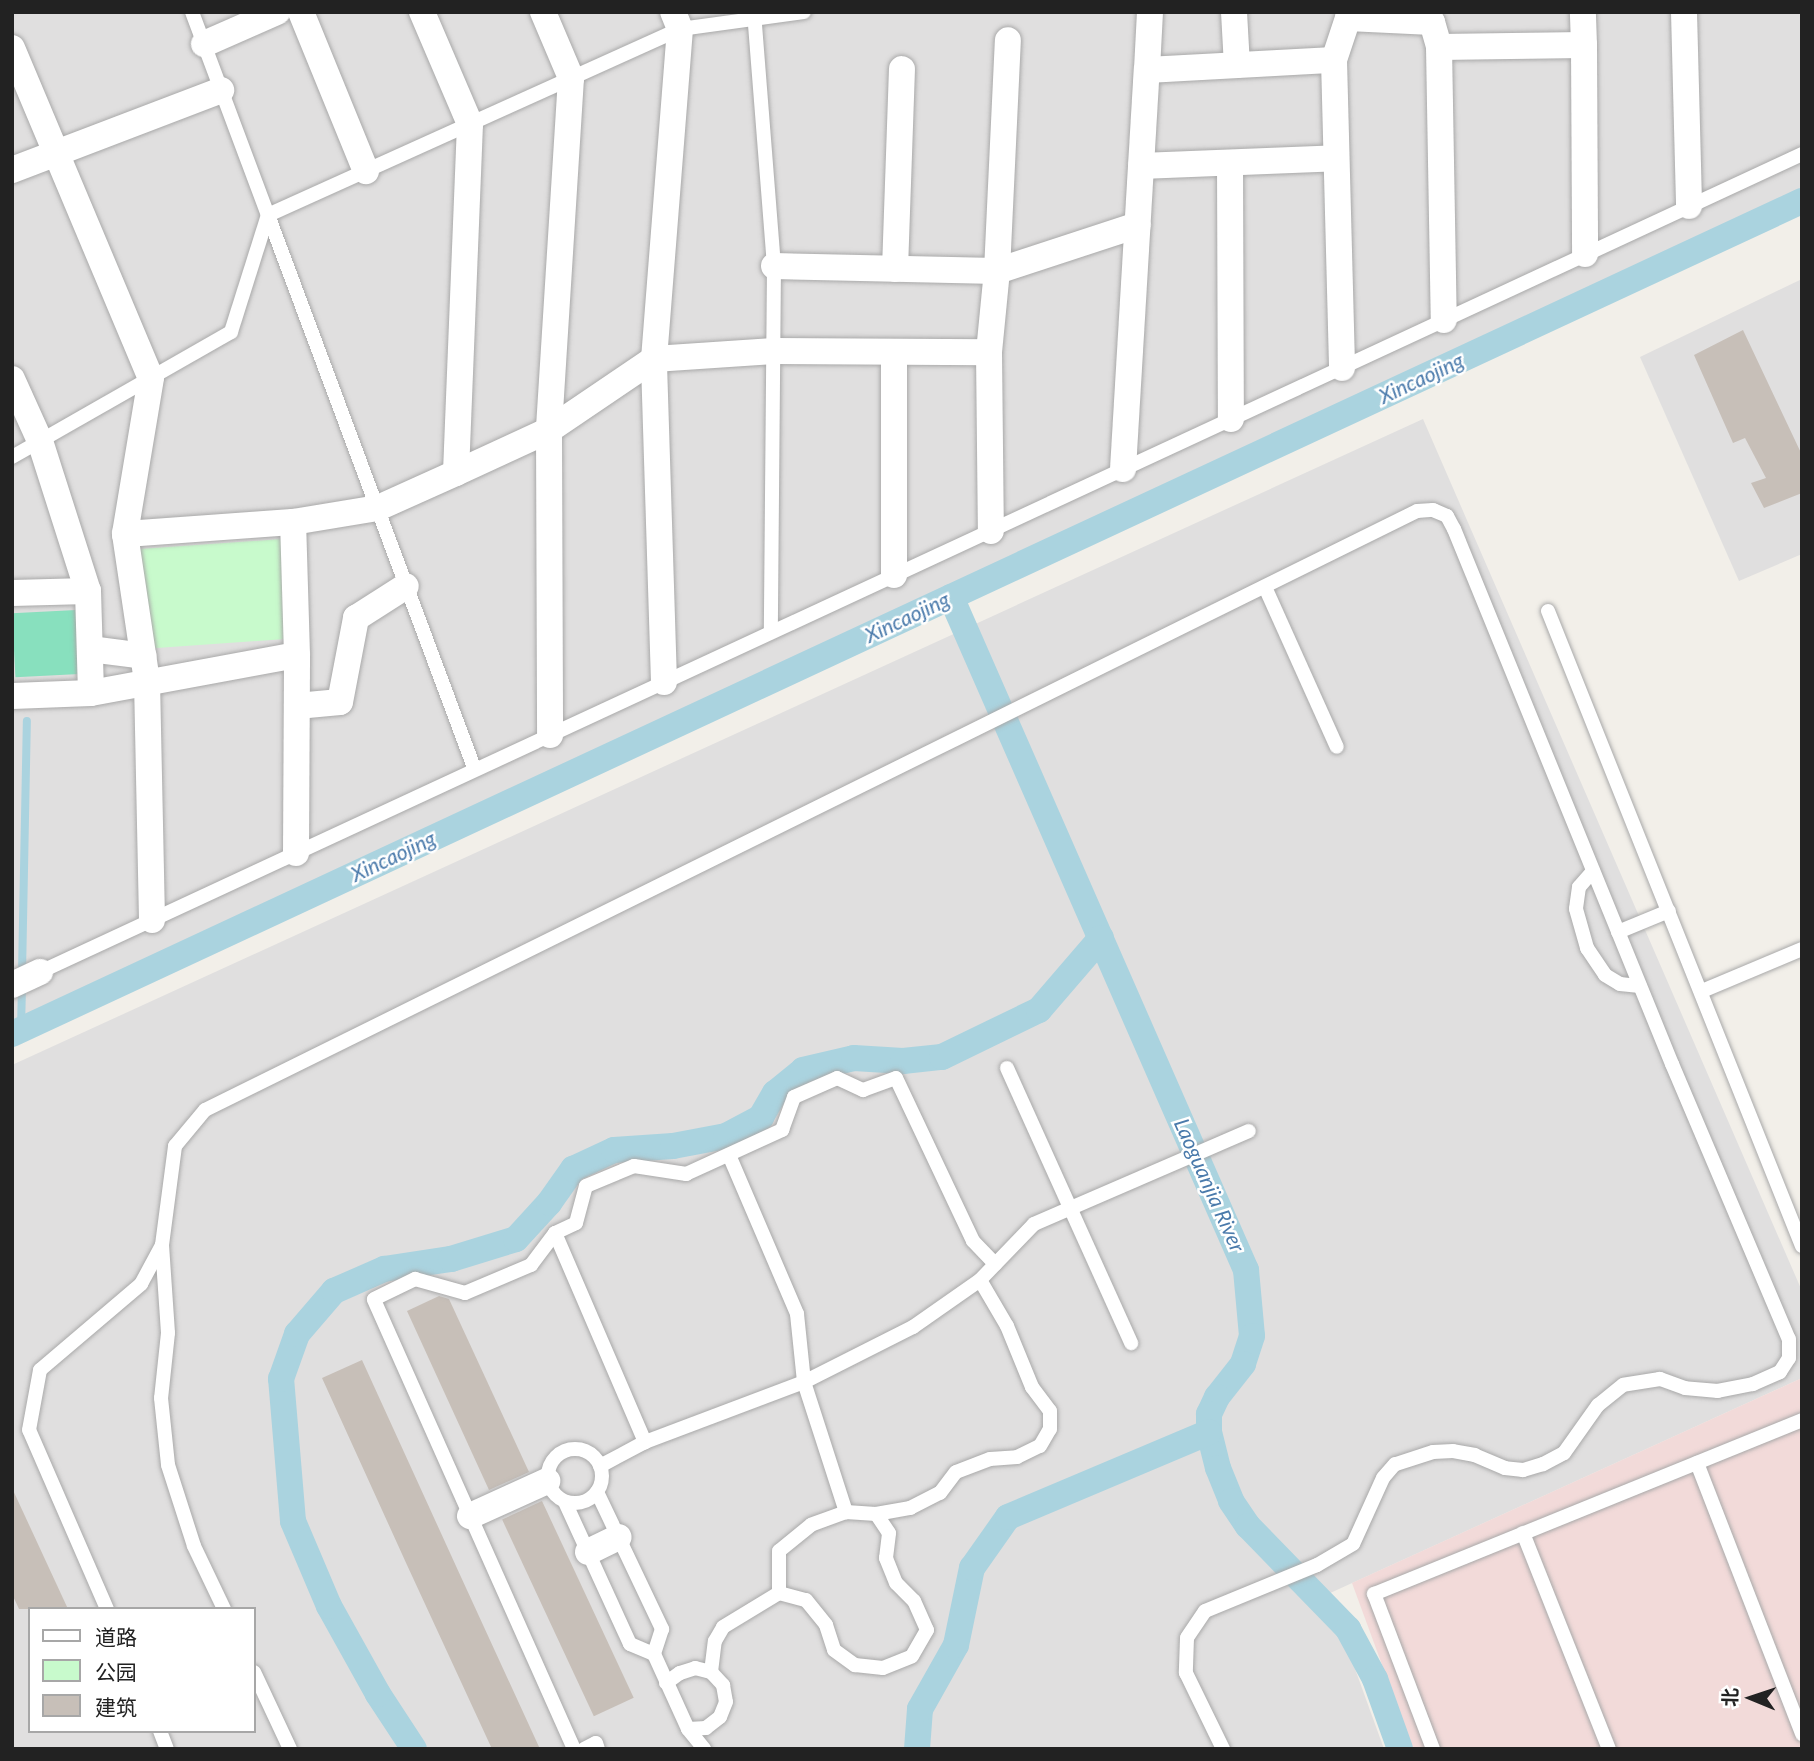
<!DOCTYPE html>
<html>
<head>
<meta charset="utf-8">
<style>
  body { margin:0 }
  #map { position:relative; width:1814px; height:1761px; overflow:hidden; background:#f2efe9; font-family:Lato,"Noto Sans SC",sans-serif }
  div>[style] { position:absolute }
  [style*='--x'] { left:calc(var(--x)*1px); top:calc(var(--y)*1px); width:calc(var(--w)*1px); rotate:calc(var(--a)*1deg) }
  .residential>* { inset:0; background:#e0dfdf }
  .commercial>* { inset:0; background:#f2dad9 }
  .park>* { inset:0; background:#c8facc; transform-origin:0 0 }
  .pitch>* { inset:0; background:#88e0be; transform-origin:0 0 }
  .stream>* { height:8px; margin:-4px; padding:0 4px; transform-origin:4px; border-radius:4px; background:#aad3df }
  .canal>* { height:26px; margin:-13px; padding:0 13px; transform-origin:13px; border-radius:13px; background:#aad3df }
  .building>* { inset:0; background:#c7bfb8; transform-origin:0 0 }
  .roads { filter:drop-shadow(0 0 2px #a9a9a9) drop-shadow(0 0 2px #a9a9a9) }
  .lane>* { height:14px; margin:-7px; padding:0 7px; transform-origin:7px; border-radius:7px; background:#fff }
  .lane>.ring { margin:-7px; padding:0; box-sizing:content-box; background:none; border:14px solid #fff; border-radius:50% }
  .street>* { height:26px; margin:-13px; padding:0 13px; transform-origin:13px; border-radius:13px; background:#fff }
  span { translate:-50% -50%; white-space:nowrap; text-align:center; line-height:1.15; -webkit-text-stroke:5px #fff; paint-order:stroke }
  .water-label { font-size:21px; color:#4a7aab; font-style:italic }
  .frame { position:absolute; inset:0; border:14px solid #222; pointer-events:none }
  .legend { position:absolute; left:28px; top:1607px; width:228px; height:126px; box-sizing:border-box; background:#fff; border:2px solid #a7a7a7; margin:0; padding:9px 12px; list-style:none; font-size:21px; color:#222 }
  .legend li { display:flex; align-items:center; gap:14px; height:35px }
  .legend b { width:35px; border:2px solid #a7a7a7 }
  .north { position:absolute; left:1716px; top:1663px; width:70px; height:70px; -webkit-text-stroke:5px #fff; paint-order:stroke; rotate:272deg; font-size:19px; font-weight:700; line-height:28px; text-align:center; color:#222 }
  .north::after { content:''; display:block; margin:auto; width:24px; height:32px; background:#222; clip-path:polygon(50% 0,100% 100%,50% 72%,0 100%) }
</style>
</head>
<body>
<div id="map">
  <div class="residential">
    <div style="clip-path:polygon(12px 12px,1802px 12px,1802px 192px,12px 1023px)"></div>
    <div style="clip-path:polygon(1802px 279px,1802px 554px,1739px 581px,1640px 357px)"></div>
    <div style="clip-path:polygon(evenodd,1423px 419px,1802px 1291px,1802px 1378px,1328px 1594px,1384px 1749px,14px 1749px,12px 1065px,1423px 419px,30px 1609px,254px 1609px,254px 1731px,30px 1731px,30px 1609px)"></div>
  </div>
  <div class="commercial">
    <div style="clip-path:polygon(1802px 1378px,1802px 1749px,1413px 1749px,1352px 1583px)"></div>
  </div>
  <div class="park">
    <div style="left:282px;top:539px;width:100px;height:154px;rotate:86deg"></div>
  </div>
  <div class="pitch">
    <div style="left:76px;top:610px;width:64px;height:64px;rotate:87deg"></div>
  </div>
  <div class="stream">
    <div style="--x:22;--y:974;--w:253;--a:-88.9"></div>
    <div style="--x:21;--y:1030;--w:43;--a:-88.7"></div>
  </div>
  <div class="canal">
    <div style="--x:951;--y:597;--w:735;--a:66.33"></div>
    <div style="--x:1246;--y:1270;--w:66;--a:84.8"></div>
    <div style="--x:1252;--y:1336;--w:29;--a:108"></div>
    <div style="--x:1243;--y:1364;--w:42;--a:128.2"></div>
    <div style="--x:1217;--y:1397;--w:19;--a:115"></div>
    <div style="--x:1209;--y:1414;--w:18;--a:90"></div>
    <div style="--x:1209;--y:1432;--w:37;--a:76"></div>
    <div style="--x:1218;--y:1468;--w:35;--a:68"></div>
    <div style="--x:1231;--y:1501;--w:30;--a:56"></div>
    <div style="--x:1248;--y:1526;--w:144;--a:45.8"></div>
    <div style="--x:1348;--y:1629;--w:57;--a:61.6"></div>
    <div style="--x:1375;--y:1679;--w:74;--a:70.3"></div>
    <div style="--x:12;--y:1034;--w:1974;--a:-24.96"></div>
    <div style="--x:414;--y:1749;--w:66;--a:-123.2"></div>
    <div style="--x:378;--y:1694;--w:101;--a:-119.1"></div>
    <div style="--x:329;--y:1606;--w:92;--a:-113"></div>
    <div style="--x:293;--y:1521;--w:143;--a:-94.8"></div>
    <div style="--x:281;--y:1379;--w:48;--a:-70.4"></div>
    <div style="--x:297;--y:1334;--w:57;--a:-49.3"></div>
    <div style="--x:334;--y:1291;--w:55;--a:-23.7"></div>
    <div style="--x:384;--y:1269;--w:68;--a:-8.5"></div>
    <div style="--x:451;--y:1259;--w:68;--a:-17.1"></div>
    <div style="--x:516;--y:1239;--w:49;--a:-47.5"></div>
    <div style="--x:549;--y:1203;--w:42;--a:-54.8"></div>
    <div style="--x:573;--y:1169;--w:45;--a:-24.9"></div>
    <div style="--x:614;--y:1150;--w:59;--a:-3.9"></div>
    <div style="--x:673;--y:1146;--w:54;--a:-10.7"></div>
    <div style="--x:726;--y:1136;--w:40;--a:-28"></div>
    <div style="--x:761;--y:1117;--w:28;--a:-60"></div>
    <div style="--x:775;--y:1093;--w:36;--a:-39"></div>
    <div style="--x:803;--y:1070;--w:52;--a:-13.2"></div>
    <div style="--x:854;--y:1058;--w:49;--a:3.5"></div>
    <div style="--x:903;--y:1061;--w:39;--a:-6"></div>
    <div style="--x:942;--y:1057;--w:108;--a:-25.9"></div>
    <div style="--x:1039;--y:1010;--w:95;--a:-49.3"></div>
    <div style="--x:917;--y:1749;--w:40;--a:-85.7"></div>
    <div style="--x:920;--y:1709;--w:73;--a:-60.6"></div>
    <div style="--x:956;--y:1645;--w:79;--a:-78.3"></div>
    <div style="--x:972;--y:1568;--w:62;--a:-54.8"></div>
    <div style="--x:1008;--y:1517;--w:218;--a:-22.9"></div>
  </div>
  <div class="building">
    <div style="clip-path:polygon(1743px 330px,1802px 455px,1802px 493px,1764px 508px,1751px 483px,1766px 478px,1745px 438px,1733px 443px,1694px 355px)"></div>
    <div style="clip-path:polygon(439px 1296px,449px 1299px,529px 1472px,489px 1490px,407px 1311px)"></div>
    <div style="clip-path:polygon(362px 1360px,461px 1577px,540px 1749px,492px 1749px,407px 1565px,322px 1378px)"></div>
    <div style="clip-path:polygon(12px 1488px,68px 1609px,19px 1609px,12px 1594px)"></div>
    <div style="left:542px;top:1501px;width:217px;height:44px;rotate:65deg"></div>
  </div>
  <div class="roads">
    <div class="lane">
      <div style="--x:192;--y:12;--w:217;--a:69.5"></div>
      <div style="--x:268;--y:215;--w:452;--a:-24.3"></div>
      <div style="--x:680;--y:29;--w:125;--a:-7.8"></div>
      <div style="--x:754;--y:12;--w:255;--a:85.5"></div>
      <div style="--x:774;--y:266;--w:366;--a:90.5"></div>
      <div style="--x:268;--y:215;--w:592;--a:69.55"></div>
      <div style="--x:12;--y:457;--w:252;--a:-29.7"></div>
      <div style="--x:231;--y:332;--w:123;--a:-72.5"></div>
      <div style="--x:1265;--y:587;--w:175;--a:65.8"></div>
      <div style="--x:1548;--y:611;--w:684;--a:68.2"></div>
      <div style="--x:1593;--y:871;--w:21;--a:131"></div>
      <div style="--x:1579;--y:887;--w:22;--a:98"></div>
      <div style="--x:1576;--y:909;--w:41;--a:74.2"></div>
      <div style="--x:1587;--y:948;--w:32;--a:56"></div>
      <div style="--x:1605;--y:975;--w:17;--a:31"></div>
      <div style="--x:1620;--y:984;--w:20;--a:6"></div>
      <div style="--x:1618;--y:932;--w:55;--a:-22.4"></div>
      <div style="--x:40;--y:972;--w:1943;--a:-24.9"></div>
      <div style="--x:1702;--y:991;--w:108;--a:-22.8"></div>
      <div style="--x:1007;--y:1068;--w:302;--a:65.7"></div>
      <div style="--x:729;--y:1155;--w:173;--a:66.8"></div>
      <div style="--x:797;--y:1314;--w:68;--a:84.1"></div>
      <div style="--x:804;--y:1382;--w:137;--a:72.1"></div>
      <div style="--x:555;--y:1233;--w:228;--a:66.7"></div>
      <div style="--x:162;--y:1245;--w:88;--a:86.1"></div>
      <div style="--x:168;--y:1333;--w:65;--a:96.1"></div>
      <div style="--x:161;--y:1398;--w:67;--a:84"></div>
      <div style="--x:168;--y:1465;--w:85;--a:72.2"></div>
      <div style="--x:194;--y:1546;--w:70;--a:64.5"></div>
      <div class="ring" style="left:548px;top:1449px;width:40px;height:40px"></div>
      <div style="--x:1697;--y:1463;--w:291;--a:68.8"></div>
      <div style="--x:600;--y:1466;--w:51;--a:-28.1"></div>
      <div style="--x:645;--y:1442;--w:170;--a:-20.7"></div>
      <div style="--x:804;--y:1382;--w:122;--a:-26.8"></div>
      <div style="--x:913;--y:1327;--w:82;--a:-35"></div>
      <div style="--x:980;--y:1280;--w:78;--a:-46"></div>
      <div style="--x:1034;--y:1224;--w:234;--a:-23.4"></div>
      <div style="--x:597;--y:1492;--w:152;--a:64.6"></div>
      <div style="--x:662;--y:1629;--w:26;--a:108"></div>
      <div style="--x:654;--y:1654;--w:82;--a:65.6"></div>
      <div style="--x:688;--y:1729;--w:26;--a:51"></div>
      <div style="--x:565;--y:1502;--w:156;--a:65.4"></div>
      <div style="--x:630;--y:1644;--w:26;--a:23"></div>
      <div style="--x:876;--y:1514;--w:35;--a:-10"></div>
      <div style="--x:910;--y:1508;--w:34;--a:-27"></div>
      <div style="--x:940;--y:1493;--w:26;--a:-53"></div>
      <div style="--x:956;--y:1472;--w:36;--a:-21"></div>
      <div style="--x:990;--y:1459;--w:27;--a:-4"></div>
      <div style="--x:1017;--y:1457;--w:25;--a:-26"></div>
      <div style="--x:1040;--y:1446;--w:20;--a:-60"></div>
      <div style="--x:1050;--y:1429;--w:18;--a:-90"></div>
      <div style="--x:1050;--y:1411;--w:30;--a:-127"></div>
      <div style="--x:1032;--y:1387;--w:66;--a:-112.3"></div>
      <div style="--x:1007;--y:1326;--w:53;--a:-120.4"></div>
      <div style="--x:1523;--y:1533;--w:232;--a:68.3"></div>
      <div style="--x:107;--y:1609;--w:195;--a:-113.5"></div>
      <div style="--x:29;--y:1430;--w:61;--a:-79.6"></div>
      <div style="--x:40;--y:1370;--w:133;--a:-40.4"></div>
      <div style="--x:141;--y:1284;--w:44;--a:-61.7"></div>
      <div style="--x:162;--y:1245;--w:100;--a:-82.5"></div>
      <div style="--x:175;--y:1146;--w:47;--a:-50.2"></div>
      <div style="--x:205;--y:1110;--w:1352;--a:-26.3"></div>
      <div style="--x:1417;--y:511;--w:16;--a:-4"></div>
      <div style="--x:1433;--y:510;--w:15;--a:23"></div>
      <div style="--x:1447;--y:516;--w:15;--a:62"></div>
      <div style="--x:1454;--y:529;--w:578;--a:67.83"></div>
      <div style="--x:1672;--y:1064;--w:299;--a:67"></div>
      <div style="--x:1789;--y:1339;--w:19;--a:90"></div>
      <div style="--x:1789;--y:1358;--w:17;--a:123"></div>
      <div style="--x:1780;--y:1372;--w:30;--a:156"></div>
      <div style="--x:1753;--y:1384;--w:36;--a:169"></div>
      <div style="--x:1718;--y:1391;--w:33;--a:-175"></div>
      <div style="--x:1685;--y:1388;--w:27;--a:-160"></div>
      <div style="--x:1660;--y:1379;--w:37;--a:171"></div>
      <div style="--x:1623;--y:1385;--w:32;--a:141"></div>
      <div style="--x:1598;--y:1405;--w:59;--a:125.3"></div>
      <div style="--x:1564;--y:1453;--w:24;--a:152"></div>
      <div style="--x:1543;--y:1464;--w:21;--a:163"></div>
      <div style="--x:1523;--y:1470;--w:18;--a:-174"></div>
      <div style="--x:1505;--y:1468;--w:33;--a:-157"></div>
      <div style="--x:1475;--y:1455;--w:22;--a:-170"></div>
      <div style="--x:1453;--y:1451;--w:20;--a:177"></div>
      <div style="--x:1433;--y:1452;--w:40;--a:162"></div>
      <div style="--x:1395;--y:1464;--w:18;--a:131"></div>
      <div style="--x:1383;--y:1478;--w:72;--a:114.4"></div>
      <div style="--x:1353;--y:1544;--w:42;--a:149.7"></div>
      <div style="--x:1317;--y:1565;--w:121;--a:157.7"></div>
      <div style="--x:1205;--y:1611;--w:32;--a:124"></div>
      <div style="--x:1187;--y:1638;--w:35;--a:92"></div>
      <div style="--x:1186;--y:1673;--w:85;--a:64"></div>
      <div style="--x:254;--y:1672;--w:85;--a:64.9"></div>
      <div style="--x:711;--y:1672;--w:31;--a:-83"></div>
      <div style="--x:715;--y:1641;--w:16;--a:-60"></div>
      <div style="--x:723;--y:1627;--w:66;--a:-31.3"></div>
      <div style="--x:779;--y:1593;--w:28;--a:15"></div>
      <div style="--x:806;--y:1600;--w:32;--a:51"></div>
      <div style="--x:826;--y:1625;--w:26;--a:72"></div>
      <div style="--x:834;--y:1650;--w:26;--a:36"></div>
      <div style="--x:855;--y:1665;--w:28;--a:6"></div>
      <div style="--x:883;--y:1668;--w:31;--a:-22"></div>
      <div style="--x:912;--y:1656;--w:30;--a:-60"></div>
      <div style="--x:927;--y:1630;--w:32;--a:-114"></div>
      <div style="--x:914;--y:1601;--w:25;--a:-135"></div>
      <div style="--x:896;--y:1583;--w:27;--a:-112"></div>
      <div style="--x:886;--y:1558;--w:25;--a:-83"></div>
      <div style="--x:889;--y:1533;--w:23;--a:-124"></div>
      <div style="--x:876;--y:1514;--w:30;--a:-176"></div>
      <div style="--x:846;--y:1512;--w:37;--a:160"></div>
      <div style="--x:811;--y:1525;--w:41;--a:140.9"></div>
      <div style="--x:779;--y:1551;--w:42;--a:90"></div>
      <div style="--x:666;--y:1683;--w:17;--a:-36"></div>
      <div style="--x:680;--y:1673;--w:16;--a:-18"></div>
      <div style="--x:695;--y:1668;--w:16;--a:14"></div>
      <div style="--x:711;--y:1672;--w:18;--a:47"></div>
      <div style="--x:723;--y:1685;--w:17;--a:80"></div>
      <div style="--x:726;--y:1702;--w:16;--a:112"></div>
      <div style="--x:720;--y:1717;--w:18;--a:142"></div>
      <div style="--x:706;--y:1728;--w:18;--a:177"></div>
      <div style="--x:160;--y:1731;--w:19;--a:69"></div>
      <div style="--x:574;--y:1749;--w:492;--a:-114"></div>
      <div style="--x:374;--y:1299;--w:46;--a:-26"></div>
      <div style="--x:415;--y:1279;--w:52;--a:15.6"></div>
      <div style="--x:465;--y:1293;--w:72;--a:-23"></div>
      <div style="--x:531;--y:1265;--w:40;--a:-53"></div>
      <div style="--x:555;--y:1233;--w:23;--a:-25"></div>
      <div style="--x:576;--y:1223;--w:38;--a:-75"></div>
      <div style="--x:586;--y:1186;--w:52;--a:-22.6"></div>
      <div style="--x:634;--y:1166;--w:53;--a:8.7"></div>
      <div style="--x:686;--y:1174;--w:106;--a:-24.6"></div>
      <div style="--x:782;--y:1130;--w:35;--a:-70"></div>
      <div style="--x:794;--y:1097;--w:47;--a:-23.8"></div>
      <div style="--x:837;--y:1078;--w:29;--a:25"></div>
      <div style="--x:863;--y:1090;--w:35;--a:-20"></div>
      <div style="--x:896;--y:1078;--w:180;--a:64.7"></div>
      <div style="--x:973;--y:1241;--w:32;--a:46"></div>
      <div style="--x:584;--y:1749;--w:13;--a:-27"></div>
      <div style="--x:596;--y:1743;--w:6;--a:72"></div>
      <div style="--x:1433;--y:1749;--w:166;--a:-110.8"></div>
      <div style="--x:1374;--y:1594;--w:462;--a:-22.1"></div>
    </div>
    <div class="street">
      <div style="--x:301;--y:12;--w:172;--a:67.8"></div>
      <div style="--x:422;--y:12;--w:122;--a:66.8"></div>
      <div style="--x:470;--y:124;--w:349;--a:92.3"></div>
      <div style="--x:543;--y:12;--w:72;--a:67"></div>
      <div style="--x:571;--y:78;--w:353;--a:93.6"></div>
      <div style="--x:549;--y:430;--w:305;--a:89.8"></div>
      <div style="--x:1150;--y:12;--w:58;--a:93"></div>
      <div style="--x:1147;--y:70;--w:187;--a:-3.1"></div>
      <div style="--x:1334;--y:60;--w:44;--a:-71.6"></div>
      <div style="--x:1348;--y:18;--w:84;--a:2.7"></div>
      <div style="--x:1432;--y:22;--w:26;--a:74"></div>
      <div style="--x:1439;--y:47;--w:145;--a:-0.8"></div>
      <div style="--x:1584;--y:45;--w:33;--a:-92"></div>
      <div style="--x:1234;--y:12;--w:53;--a:86.8"></div>
      <div style="--x:1684;--y:12;--w:194;--a:88.5"></div>
      <div style="--x:204;--y:44;--w:80;--a:-23.7"></div>
      <div style="--x:1584;--y:45;--w:209;--a:89.7"></div>
      <div style="--x:1439;--y:47;--w:273;--a:89"></div>
      <div style="--x:12;--y:48;--w:358;--a:67.2"></div>
      <div style="--x:151;--y:378;--w:158;--a:99.5"></div>
      <div style="--x:125;--y:534;--w:168;--a:-4.1"></div>
      <div style="--x:1334;--y:60;--w:308;--a:88.5"></div>
      <div style="--x:1230;--y:163;--w:256;--a:89.8"></div>
      <div style="--x:1141;--y:166;--w:195;--a:-2.3"></div>
      <div style="--x:12;--y:170;--w:224;--a:-20.9"></div>
      <div style="--x:774;--y:266;--w:223;--a:1.3"></div>
      <div style="--x:997;--y:271;--w:231;--a:-87.3"></div>
      <div style="--x:895;--y:269;--w:200;--a:-88"></div>
      <div style="--x:989;--y:352;--w:179;--a:89.4"></div>
      <div style="--x:12;--y:379;--w:68;--a:65.7"></div>
      <div style="--x:40;--y:441;--w:157;--a:72.3"></div>
      <div style="--x:88;--y:591;--w:76;--a:178.5"></div>
      <div style="--x:1123;--y:469;--w:400;--a:-86.6"></div>
      <div style="--x:125;--y:534;--w:149;--a:81.5"></div>
      <div style="--x:147;--y:681;--w:239;--a:88.8"></div>
      <div style="--x:894;--y:575;--w:223;--a:-90"></div>
      <div style="--x:88;--y:591;--w:102;--a:88.3"></div>
      <div style="--x:90;--y:649;--w:54;--a:7.4"></div>
      <div style="--x:664;--y:682;--w:323;--a:-91.8"></div>
      <div style="--x:654;--y:359;--w:331;--a:-85.5"></div>
      <div style="--x:680;--y:29;--w:18;--a:-112"></div>
      <div style="--x:12;--y:696;--w:79;--a:-2.2"></div>
      <div style="--x:91;--y:693;--w:209;--a:-10.5"></div>
      <div style="--x:297;--y:655;--w:133;--a:-91.7"></div>
      <div style="--x:293;--y:522;--w:86;--a:-9.4"></div>
      <div style="--x:378;--y:508;--w:85;--a:-24.2"></div>
      <div style="--x:456;--y:473;--w:102;--a:-24.8"></div>
      <div style="--x:549;--y:430;--w:127;--a:-34.1"></div>
      <div style="--x:654;--y:359;--w:120;--a:-3.8"></div>
      <div style="--x:774;--y:351;--w:215;--a:0.3"></div>
      <div style="--x:989;--y:352;--w:81;--a:-84.4"></div>
      <div style="--x:997;--y:271;--w:148;--a:-18.1"></div>
      <div style="--x:297;--y:706;--w:43;--a:-5.3"></div>
      <div style="--x:340;--y:702;--w:86;--a:-79.2"></div>
      <div style="--x:356;--y:618;--w:59;--a:-32.6"></div>
      <div style="--x:296;--y:853;--w:198;--a:-89.7"></div>
      <div style="--x:12;--y:985;--w:31;--a:-25"></div>
      <div style="--x:470;--y:1516;--w:85;--a:-24.4"></div>
      <div style="--x:588;--y:1552;--w:34;--a:-26"></div>
    </div>
  </div>
  <div class="water-label">
    <span style="left:1421px;top:378px;rotate:-25deg">Xincaojing</span>
    <span style="left:907px;top:617px;rotate:-25deg">Xincaojing</span>
    <span style="left:393px;top:856px;rotate:-25deg">Xincaojing</span>
    <span style="left:1210px;top:1185px;rotate:66deg">Laoguanjia River</span>
  </div>
  <div class="frame"></div>
  <ul class="legend">
  <li><b style="height:9px;background:#fff"></b>道路</li>
  <li><b style="height:19px;background:#c8facc"></b>公园</li>
  <li><b style="height:19px;background:#c7bfb8"></b>建筑</li>
  </ul>
  <div class="north">北</div>
</div>
</body>
</html>
